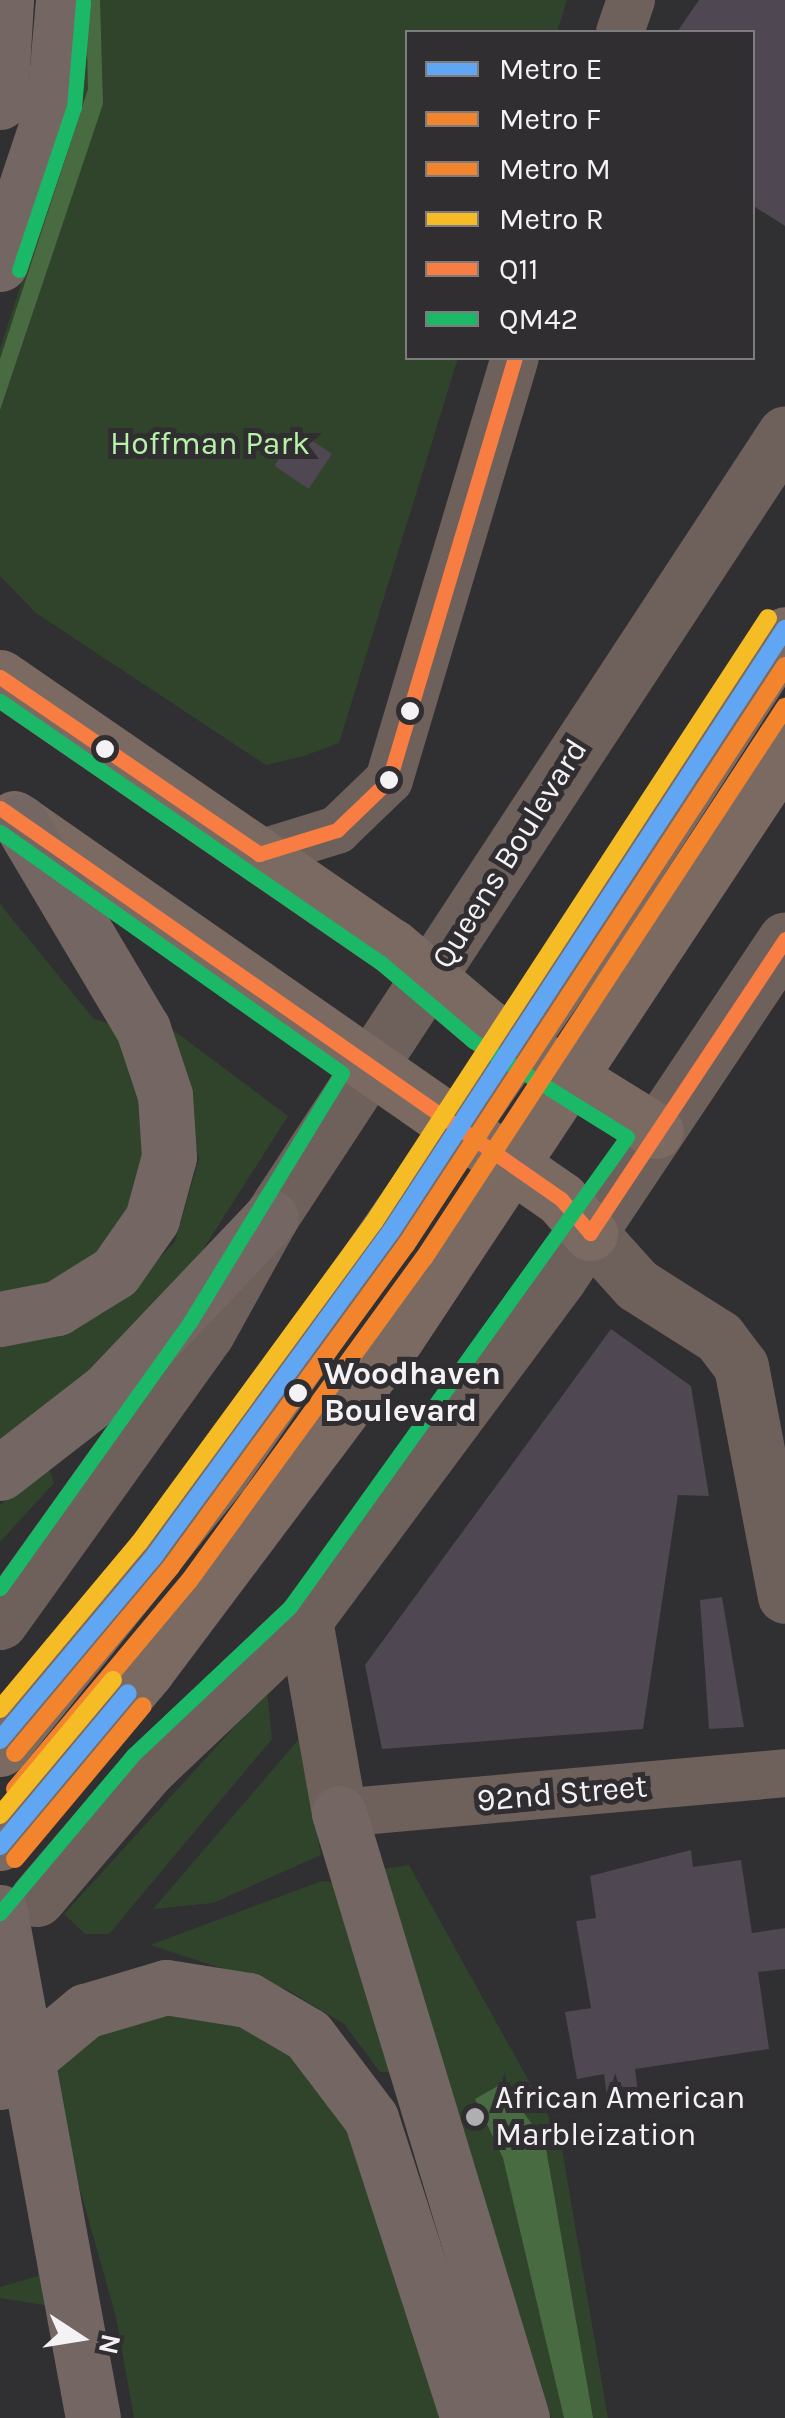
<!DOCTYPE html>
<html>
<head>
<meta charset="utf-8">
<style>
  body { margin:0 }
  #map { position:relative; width:785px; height:2418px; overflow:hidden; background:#302f31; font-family:Karla,sans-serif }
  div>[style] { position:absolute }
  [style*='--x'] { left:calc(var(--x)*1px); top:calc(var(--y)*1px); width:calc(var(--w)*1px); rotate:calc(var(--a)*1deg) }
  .green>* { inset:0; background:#30442c }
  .forest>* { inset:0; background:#486b41 }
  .building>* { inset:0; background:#4f4751; transform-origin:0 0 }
  .minor>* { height:48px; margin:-24px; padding:0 24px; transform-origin:24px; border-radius:24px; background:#6e605b }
  .tertiary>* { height:55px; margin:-27.5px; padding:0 27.5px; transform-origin:27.5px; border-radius:27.5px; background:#6e605b }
  .primary>* { height:55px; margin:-27.5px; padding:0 27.5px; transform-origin:27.5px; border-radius:27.5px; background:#7a6a62 }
  .motorway>* { height:55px; margin:-27.5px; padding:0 27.5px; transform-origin:27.5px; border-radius:27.5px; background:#746763 }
  .bus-1>* { height:15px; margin:-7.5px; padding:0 7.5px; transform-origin:7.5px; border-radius:7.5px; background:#f77d43 }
  .bus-2>* { height:15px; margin:-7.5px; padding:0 7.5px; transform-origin:7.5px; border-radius:7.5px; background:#1ab867 }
  .metro-1>* { height:18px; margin:-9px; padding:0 9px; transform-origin:9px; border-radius:9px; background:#60a6f3 }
  .metro-2>* { height:18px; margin:-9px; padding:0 9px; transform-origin:9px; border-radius:9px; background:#f2842d }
  .metro-3>* { height:18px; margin:-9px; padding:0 9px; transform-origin:9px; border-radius:9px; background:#f2842d }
  .metro-4>* { height:18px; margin:-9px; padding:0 9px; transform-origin:9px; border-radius:9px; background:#f6bc26 }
  .dots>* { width:28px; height:28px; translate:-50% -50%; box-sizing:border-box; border:5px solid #312e32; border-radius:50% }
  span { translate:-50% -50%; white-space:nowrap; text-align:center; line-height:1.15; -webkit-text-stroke:10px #312e32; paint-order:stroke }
  .park-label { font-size:32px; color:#b6f3a9 }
  .street-label { font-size:32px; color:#f4f2f4 }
  .stop-label { font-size:32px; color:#f4f2f4; font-weight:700 }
  .left { translate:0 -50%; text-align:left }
  .poi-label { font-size:32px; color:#f4f2f4 }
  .legend { position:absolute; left:405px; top:30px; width:350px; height:330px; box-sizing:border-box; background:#312e32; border:2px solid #7f7c80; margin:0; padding:12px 18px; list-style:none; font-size:30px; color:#f4f2f4 }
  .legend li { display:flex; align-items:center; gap:20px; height:50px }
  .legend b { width:50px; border:2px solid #7f7c80 }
  .north { position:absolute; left:30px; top:2288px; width:100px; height:100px; -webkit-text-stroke:8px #312e32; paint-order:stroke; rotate:102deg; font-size:28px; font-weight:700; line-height:40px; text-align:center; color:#f4f2f4 }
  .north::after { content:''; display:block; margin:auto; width:35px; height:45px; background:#f4f2f4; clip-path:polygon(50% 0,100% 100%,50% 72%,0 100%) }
</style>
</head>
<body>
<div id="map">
  <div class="green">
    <div style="clip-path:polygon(85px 0,567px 0,557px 32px,408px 32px,408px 358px,458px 358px,339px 743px,304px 756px,266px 765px,36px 613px,0 576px,0 349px,83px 93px)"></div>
    <div style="clip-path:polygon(0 904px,93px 1018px,123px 1029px,152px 1099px,150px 1171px,86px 1274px,27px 1291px,0 1291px)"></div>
    <div style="clip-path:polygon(169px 1027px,288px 1116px,155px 1325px,0 1442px,0 1346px,104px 1313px,175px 1242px,199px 1159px)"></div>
    <div style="clip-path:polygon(49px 1469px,54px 1483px,0 1542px,0 1505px)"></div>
    <div style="clip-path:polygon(267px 1691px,272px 1739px,109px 1934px,85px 1934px,64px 1914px)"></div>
    <div style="clip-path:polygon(299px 1739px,321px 1855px,213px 1903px,153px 1909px)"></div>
    <div style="clip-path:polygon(409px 1865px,560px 2137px,608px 2418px,551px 2418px,384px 1869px)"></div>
    <div style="clip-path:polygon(322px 1881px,334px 1883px,392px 2072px,380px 2072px,344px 2024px,286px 1989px,150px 1945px)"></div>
    <div style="clip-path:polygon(155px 2007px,231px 2013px,293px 2047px,349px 2106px,456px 2418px,134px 2418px,116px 2317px,49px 2080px,99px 2028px)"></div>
    <div style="clip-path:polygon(37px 2249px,50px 2306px,0 2298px,0 2287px,38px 2276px)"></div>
  </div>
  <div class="forest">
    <div style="clip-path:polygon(86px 0,100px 0,103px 104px,0 410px,0 359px,88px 89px)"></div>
    <div style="clip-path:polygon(503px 2083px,545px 2143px,593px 2418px,564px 2418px,503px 2158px,475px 2099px)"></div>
  </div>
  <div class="building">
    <div style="clip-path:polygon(699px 0,785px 0,785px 226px,752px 205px,752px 32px,677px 32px)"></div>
    <div style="left:298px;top:431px;width:41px;height:42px;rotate:34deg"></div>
    <div style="clip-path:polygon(611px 1329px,691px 1386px,709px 1496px,678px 1495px,643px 1729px,382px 1749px,365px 1665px)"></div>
    <div style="clip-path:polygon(722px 1597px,744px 1727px,709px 1729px,700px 1600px)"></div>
    <div style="clip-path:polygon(691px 1850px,693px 1867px,741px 1860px,752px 1933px,785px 1928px,785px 1969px,758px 1972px,769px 2049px,635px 2069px,638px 2093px,607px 2098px,604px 2074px,577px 2079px,565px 2012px,591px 2008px,576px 1921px,596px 1918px,590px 1876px)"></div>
  </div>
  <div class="minor">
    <div style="--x:620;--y:32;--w:34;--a:-71"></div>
    <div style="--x:259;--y:854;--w:82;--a:-17.1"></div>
    <div style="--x:337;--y:830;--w:72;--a:-43.9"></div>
    <div style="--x:389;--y:780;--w:440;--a:-73.4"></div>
    <div style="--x:339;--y:1813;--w:448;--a:-5.1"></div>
  </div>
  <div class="tertiary">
    <div style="--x:590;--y:1233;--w:70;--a:47.9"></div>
    <div style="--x:637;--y:1285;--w:97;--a:32.4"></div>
    <div style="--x:719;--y:1337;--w:36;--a:53"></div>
    <div style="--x:741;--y:1366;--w:234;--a:79.2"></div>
    <div style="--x:305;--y:1620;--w:196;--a:80"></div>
    <div style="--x:0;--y:1622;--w:355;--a:-54.4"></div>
    <div style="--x:207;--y:1333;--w:132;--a:-61.1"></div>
    <div style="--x:271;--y:1217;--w:937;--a:-56.75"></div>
    <div style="--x:37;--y:1899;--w:170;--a:-49.5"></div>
    <div style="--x:147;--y:1770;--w:218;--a:-43.5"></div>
    <div style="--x:305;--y:1620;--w:426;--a:-53.4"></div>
    <div style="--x:559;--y:1278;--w:407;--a:-56.3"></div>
  </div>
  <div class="primary">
    <div style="--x:0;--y:677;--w:475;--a:34.5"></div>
    <div style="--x:392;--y:946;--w:122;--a:40.3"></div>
    <div style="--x:485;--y:1025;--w:201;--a:31.8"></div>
    <div style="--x:14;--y:818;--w:667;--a:34.86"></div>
    <div style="--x:561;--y:1199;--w:45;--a:49.5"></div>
    <div style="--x:0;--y:1749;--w:354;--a:-51.3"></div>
    <div style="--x:221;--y:1473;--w:644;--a:-55.37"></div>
    <div style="--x:587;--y:943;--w:367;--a:-57.3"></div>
    <div style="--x:0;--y:1843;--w:227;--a:-49.6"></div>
    <div style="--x:147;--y:1670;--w:416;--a:-53.1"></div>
    <div style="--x:397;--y:1337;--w:703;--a:-56.49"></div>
  </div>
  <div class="motorway">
    <div style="--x:0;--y:102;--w:102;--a:-86.6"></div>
    <div style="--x:0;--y:264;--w:170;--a:-71.5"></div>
    <div style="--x:54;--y:103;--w:103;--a:-85"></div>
    <div style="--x:0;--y:1319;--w:58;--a:-10.9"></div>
    <div style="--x:57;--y:1308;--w:68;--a:-31.8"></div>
    <div style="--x:115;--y:1272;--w:65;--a:-55.1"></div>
    <div style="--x:152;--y:1219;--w:64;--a:-74.7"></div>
    <div style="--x:169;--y:1157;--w:62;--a:-93.7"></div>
    <div style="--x:165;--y:1095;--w:70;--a:-108.4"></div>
    <div style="--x:143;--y:1029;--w:241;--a:-120.7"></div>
    <div style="--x:0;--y:1473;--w:135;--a:-37.8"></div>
    <div style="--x:107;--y:1390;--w:238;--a:-46.5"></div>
    <div style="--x:339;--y:1813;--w:632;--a:73.17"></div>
    <div style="--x:0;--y:1912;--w:514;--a:79.59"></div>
    <div style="--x:0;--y:2082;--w:111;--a:-39.9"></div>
    <div style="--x:85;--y:2011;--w:84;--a:-16.5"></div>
    <div style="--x:166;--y:1987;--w:83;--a:9"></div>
    <div style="--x:248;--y:2000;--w:69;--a:30.3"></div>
    <div style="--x:308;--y:2035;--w:104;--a:52.8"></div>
    <div style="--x:371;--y:2118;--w:315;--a:72.1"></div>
  </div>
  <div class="bus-1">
    <div style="--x:0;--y:677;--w:314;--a:34.3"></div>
    <div style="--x:0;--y:808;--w:684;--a:34.88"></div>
    <div style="--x:561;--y:1199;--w:45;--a:49.5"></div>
    <div style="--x:259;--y:854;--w:82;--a:-17.1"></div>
    <div style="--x:337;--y:830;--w:72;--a:-43.9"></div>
    <div style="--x:389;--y:780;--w:440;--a:-73.4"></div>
    <div style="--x:590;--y:1233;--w:353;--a:-56.4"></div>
  </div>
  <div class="bus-2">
    <div style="--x:19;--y:270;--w:172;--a:-71.4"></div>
    <div style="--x:74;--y:107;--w:105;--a:-85.1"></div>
    <div style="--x:0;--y:701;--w:461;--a:34.5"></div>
    <div style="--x:380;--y:962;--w:122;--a:40.3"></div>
    <div style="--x:473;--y:1041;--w:181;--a:31.9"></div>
    <div style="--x:627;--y:1137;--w:578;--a:125.64"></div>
    <div style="--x:290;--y:1607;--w:216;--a:136.7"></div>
    <div style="--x:133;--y:1755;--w:207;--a:130.1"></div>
    <div style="--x:0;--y:832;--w:418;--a:35.2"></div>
    <div style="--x:342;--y:1073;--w:292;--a:121.4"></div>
    <div style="--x:190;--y:1322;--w:327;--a:125.5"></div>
  </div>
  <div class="metro-1">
    <div style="--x:0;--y:1740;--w:241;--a:-50"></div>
    <div style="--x:155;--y:1555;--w:399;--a:-53.9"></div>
    <div style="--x:390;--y:1233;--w:722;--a:-56.82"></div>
    <div style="--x:0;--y:1846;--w:199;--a:-50.1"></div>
  </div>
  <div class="metro-2">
    <div style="--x:15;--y:1789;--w:271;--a:-50.1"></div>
    <div style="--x:189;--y:1581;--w:399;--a:-54"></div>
    <div style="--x:424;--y:1258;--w:659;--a:-56.77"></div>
  </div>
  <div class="metro-3">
    <div style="--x:15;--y:1753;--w:243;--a:-50"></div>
    <div style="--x:171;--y:1567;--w:399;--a:-53.9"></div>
    <div style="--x:406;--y:1245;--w:692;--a:-56.79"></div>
    <div style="--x:15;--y:1859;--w:199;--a:-50.1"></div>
  </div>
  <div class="metro-4">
    <div style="--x:0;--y:1709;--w:217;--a:-50.1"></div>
    <div style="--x:139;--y:1543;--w:398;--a:-53.8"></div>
    <div style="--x:374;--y:1222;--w:721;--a:-56.88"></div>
    <div style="--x:0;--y:1815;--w:176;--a:-50.1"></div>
  </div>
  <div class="dots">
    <div style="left:410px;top:711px;background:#f4f2f4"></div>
    <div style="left:105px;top:749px;background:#f4f2f4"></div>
    <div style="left:389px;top:780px;background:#f4f2f4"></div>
    <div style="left:298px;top:1393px;background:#f4f2f4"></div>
    <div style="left:475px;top:2117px;background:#afaeb0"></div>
  </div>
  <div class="park-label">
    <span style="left:210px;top:444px">Hoffman Park</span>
  </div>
  <div class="street-label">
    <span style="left:510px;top:854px;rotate:-58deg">Queens Boulevard</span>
    <span style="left:562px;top:1794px;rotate:-5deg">92nd Street</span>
  </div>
  <div class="stop-label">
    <span class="left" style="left:324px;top:1393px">Woodhaven<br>Boulevard</span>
  </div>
  <div class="poi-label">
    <span class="left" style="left:495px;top:2117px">African American<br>Marbleization</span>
  </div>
  <ul class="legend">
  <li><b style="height:12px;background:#60a6f3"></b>Metro E</li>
  <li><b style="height:12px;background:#f2842d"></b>Metro F</li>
  <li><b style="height:12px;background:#f2842d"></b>Metro M</li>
  <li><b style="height:12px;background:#f6bc26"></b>Metro R</li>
  <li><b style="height:12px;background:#f77d43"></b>Q11</li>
  <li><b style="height:12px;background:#1ab867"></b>QM42</li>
  </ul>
  <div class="north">N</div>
</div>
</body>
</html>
